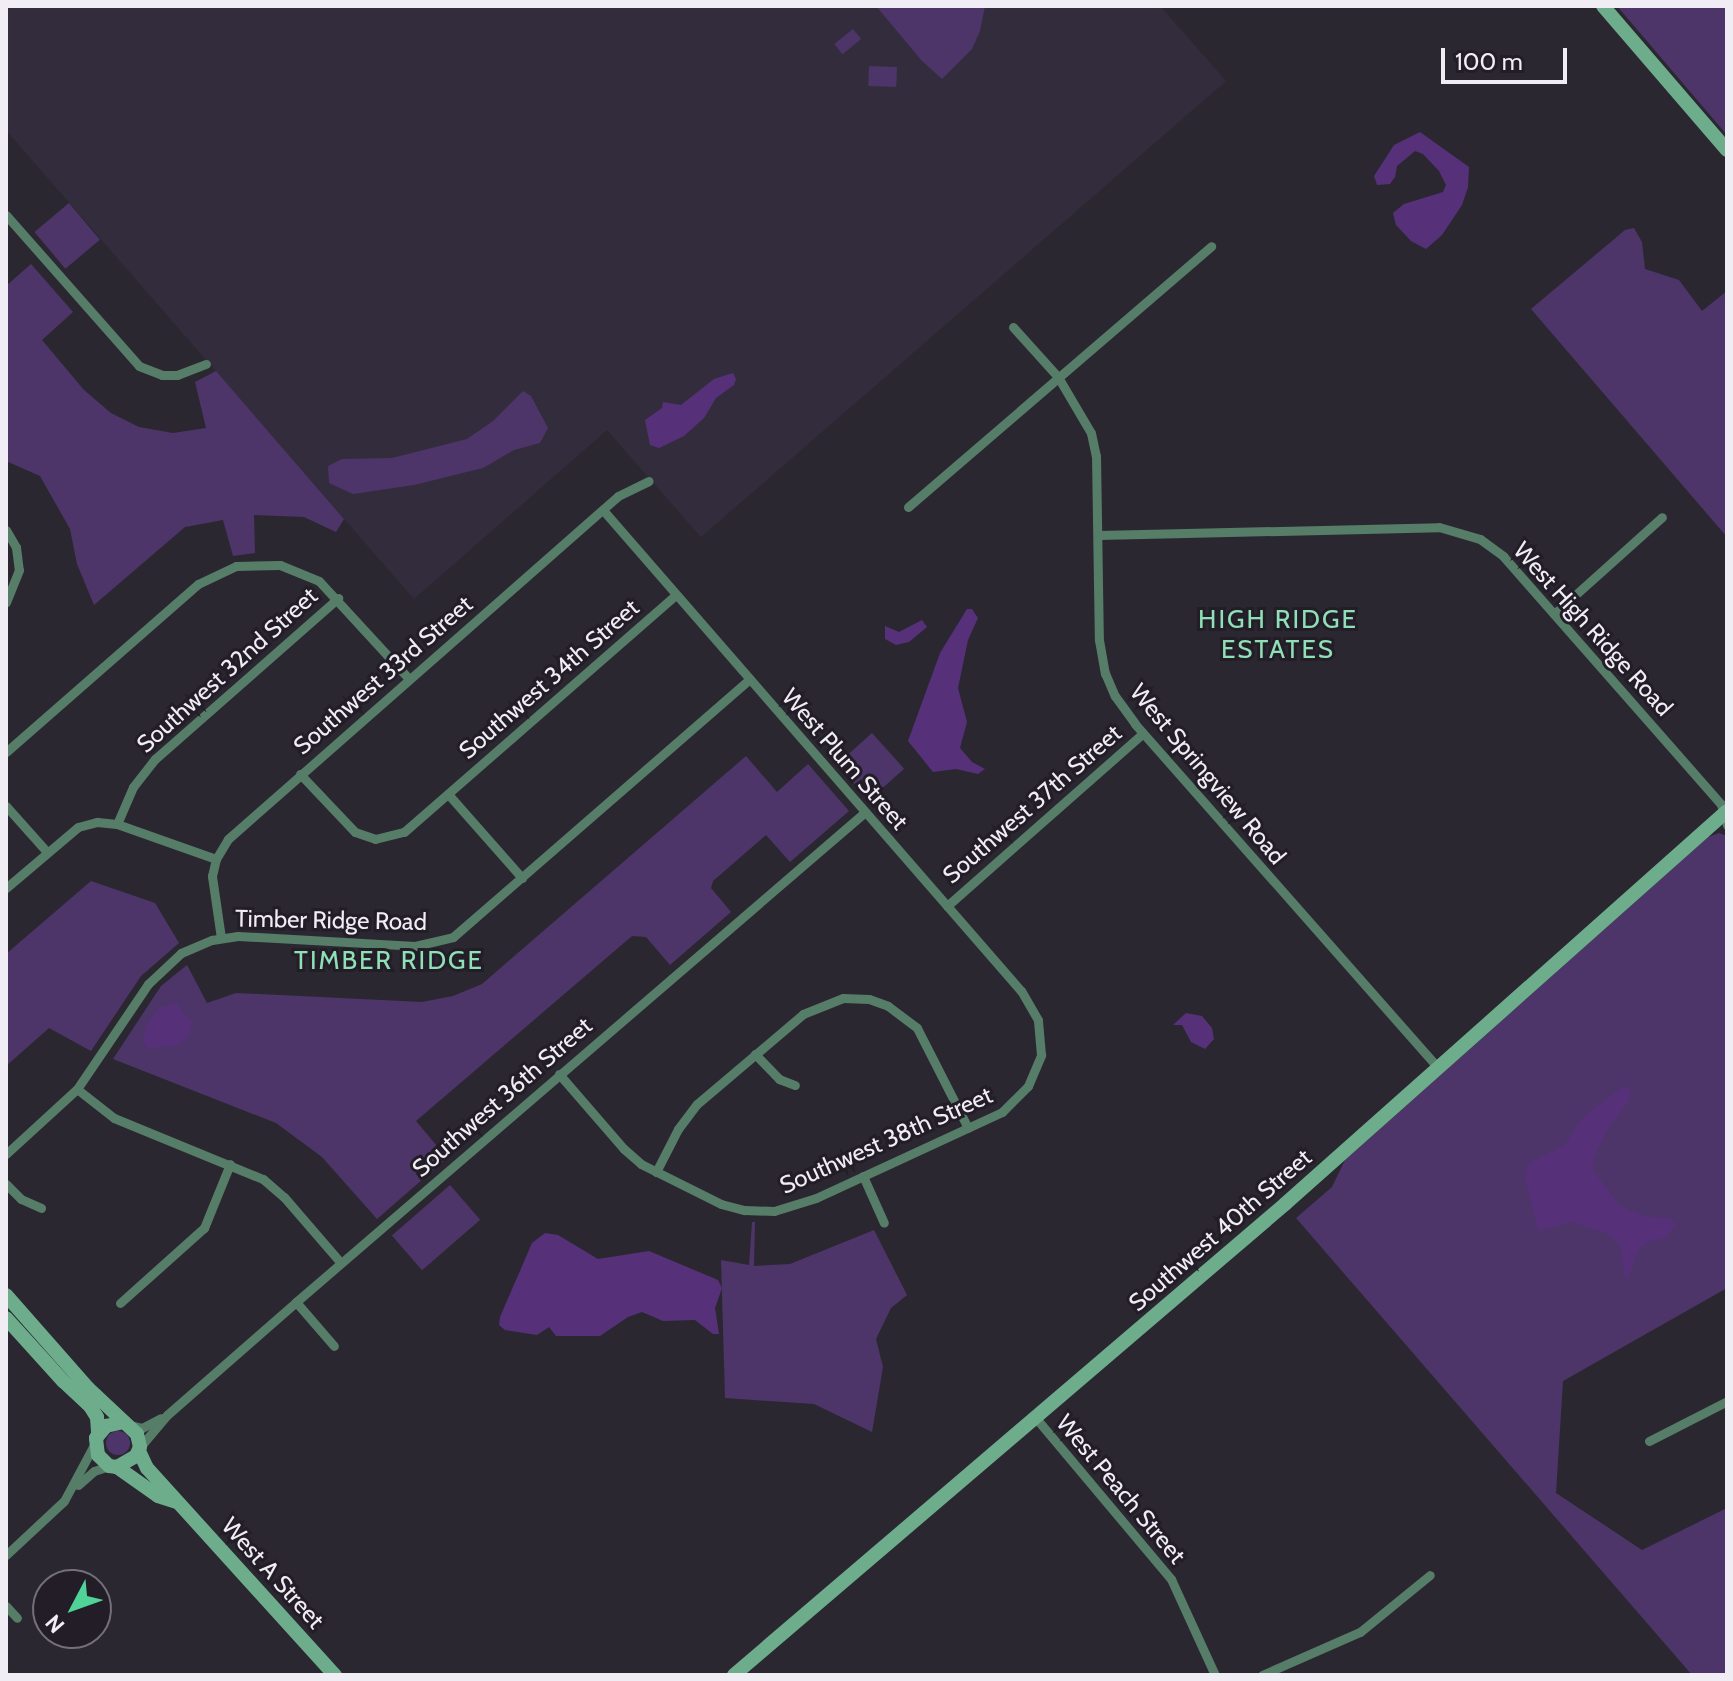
<!DOCTYPE html>
<html>
<head>
<meta charset="utf-8">
<style>
  body { margin:0 }
  #map { position:relative; width:1733px; height:1681px; overflow:hidden; background:#2b2731; font-family:Cabin,sans-serif }
  div>[style] { position:absolute }
  [style*='--x'] { left:calc(var(--x)*1px); top:calc(var(--y)*1px); width:calc(var(--w)*1px); rotate:calc(var(--a)*1deg) }
  .built>* { inset:0; background:#332c3c }
  .green>* { inset:0; background:#4d3569; transform-origin:0 0 }
  .round { border-radius:50% }
  .water>* { inset:0; background:#56317a }
  .street>* { height:9px; margin:-4.5px; padding:0 4.5px; transform-origin:4.5px; border-radius:4.5px; background:#567d68 }
  .secondary>* { height:14px; margin:-7px; padding:0 7px; transform-origin:7px; border-radius:7px; background:#6dad8c }
  span { translate:-50% -50%; white-space:nowrap; text-align:center; line-height:1.15; -webkit-text-stroke:6px #221d27; paint-order:stroke }
  .street-label { font-size:24px; color:#f0edf5 }
  .neighbourhood-label { font-size:26px; color:#8fe0b6; letter-spacing:2px }
  .frame { position:absolute; inset:0; border:8px solid #f0edf5; pointer-events:none }
  .north { position:absolute; left:32px; top:1569px; width:80px; height:80px; box-sizing:border-box; background:#221d27; border:2px solid #747079; border-radius:50%; rotate:229deg; font-size:22px; font-weight:700; line-height:32px; text-align:center; color:#f0edf5 }
  .north::after { content:''; display:block; margin:auto; width:28px; height:36px; background:#50d398; clip-path:polygon(50% 0,100% 100%,50% 72%,0 100%) }
  .scale { position:absolute; left:1441px; top:48px; width:126px; height:36px; box-sizing:border-box; border:4px solid #f0edf5; border-top:0; padding-left:10px; font-size:24px; line-height:28px; white-space:nowrap; color:#f0edf5; -webkit-text-stroke:6px #221d27; paint-order:stroke }
</style>
</head>
<body>
<div id="map">
  <div class="built">
    <div style="clip-path:polygon(6px 6px,1160px 6px,1226px 81px,701px 537px,607px 430px,414px 599px,6px 130px)"></div>
  </div>
  <div class="green">
    <div style="clip-path:polygon(876px 6px,985px 6px,980px 31px,972px 49px,942px 79px,922px 61px)"></div>
    <div style="clip-path:polygon(1617px 6px,1727px 6px,1727px 135px)"></div>
    <div style="left:853px;top:29px;width:13px;height:24px;rotate:51deg"></div>
    <div style="left:869px;top:66px;width:28px;height:20px;rotate:2deg"></div>
    <div style="left:69px;top:203px;width:48px;height:45px;rotate:50deg"></div>
    <div style="clip-path:polygon(1634px 228px,1642px 242px,1645px 269px,1679px 280px,1702px 311px,1727px 291px,1727px 537px,1531px 309px,1625px 230px)"></div>
    <div style="clip-path:polygon(31px 264px,73px 312px,42px 340px,84px 390px,111px 413px,139px 427px,173px 433px,206px 428px,195px 382px,216px 371px,344px 519px,336px 532px,304px 517px,254px 515px,255px 553px,233px 556px,223px 520px,185px 527px,94px 605px,77px 564px,70px 529px,40px 476px,6px 461px,6px 286px)"></div>
    <div style="clip-path:polygon(523px 391px,531px 396px,548px 428px,540px 443px,514px 450px,483px 468px,414px 485px,353px 494px,329px 483px,328px 466px,342px 459px,392px 458px,467px 439px,493px 421px)"></div>
    <div style="left:872px;top:733px;width:48px;height:47px;rotate:48deg"></div>
    <div style="clip-path:polygon(746px 756px,777px 792px,808px 764px,849px 811px,790px 862px,766px 835px,713px 881px,711px 888px,731px 912px,670px 965px,646px 937px,632px 936px,416px 1121px,447px 1158px,377px 1219px,322px 1157px,276px 1123px,113px 1059px,161px 986px,187px 965px,207px 1003px,236px 993px,422px 1002px,453px 996px,482px 984px)"></div>
    <div style="clip-path:polygon(1719px 833px,1727px 836px,1727px 1288px,1563px 1381px,1556px 1493px,1642px 1550px,1727px 1508px,1727px 1675px,1692px 1675px,1296px 1218px,1332px 1187px,1345px 1160px,1708px 837px)"></div>
    <div style="clip-path:polygon(91px 881px,155px 903px,179px 943px,141px 976px,91px 1051px,49px 1028px,6px 1066px,6px 954px)"></div>
    <div style="left:450px;top:1185px;width:46px;height:77px;rotate:49deg"></div>
    <div style="clip-path:polygon(752px 1222px,755px 1222px,754px 1266px,790px 1264px,874px 1230px,907px 1295px,891px 1308px,876px 1339px,883px 1367px,872px 1432px,814px 1404px,725px 1398px,721px 1260px,749px 1265px)"></div>
    <div class="round" style="left:106px;top:1431px;width:24px;height:24px"></div>
  </div>
  <div class="water">
    <div style="clip-path:polygon(1420px 132px,1469px 167px,1468px 187px,1462px 205px,1442px 235px,1426px 249px,1411px 241px,1396px 225px,1393px 213px,1404px 204px,1443px 192px,1446px 185px,1439px 171px,1423px 154px,1415px 151px,1397px 166px,1395px 177px,1390px 184px,1377px 185px,1374px 176px,1394px 145px)"></div>
    <div style="clip-path:polygon(733px 373px,736px 379px,734px 385px,716px 398px,704px 418px,684px 436px,659px 448px,650px 445px,645px 420px,662px 408px,663px 402px,681px 405px,714px 379px)"></div>
    <div style="clip-path:polygon(967px 609px,972px 609px,978px 618px,968px 640px,958px 688px,967px 722px,960px 748px,972px 762px,985px 769px,978px 774px,956px 769px,933px 772px,908px 741px,940px 653px)"></div>
    <div style="clip-path:polygon(922px 620px,927px 627px,909px 642px,896px 645px,885px 639px,885px 626px,899px 632px)"></div>
    <div style="clip-path:polygon(176px 1003px,192px 1023px,189px 1035px,179px 1045px,148px 1049px,143px 1041px,146px 1026px,159px 1008px)"></div>
    <div style="clip-path:polygon(1186px 1013px,1202px 1016px,1212px 1028px,1214px 1039px,1205px 1049px,1191px 1042px,1182px 1025px,1173px 1025px)"></div>
    <div style="clip-path:polygon(1624px 1086px,1630px 1089px,1629px 1101px,1608px 1128px,1593px 1159px,1593px 1170px,1619px 1205px,1643px 1216px,1670px 1218px,1676px 1224px,1666px 1238px,1647px 1242px,1638px 1250px,1628px 1280px,1624px 1274px,1621px 1247px,1607px 1233px,1572px 1222px,1538px 1231px,1525px 1176px,1529px 1163px,1565px 1145px,1583px 1117px)"></div>
    <div style="clip-path:polygon(545px 1233px,558px 1235px,598px 1259px,649px 1251px,718px 1280px,722px 1288px,715px 1308px,719px 1334px,713px 1334px,695px 1320px,663px 1321px,642px 1312px,628px 1317px,600px 1336px,556px 1336px,549px 1327px,537px 1335px,505px 1330px,499px 1325px,500px 1317px,532px 1243px)"></div>
  </div>
  <div class="street">
    <div style="--x:6;--y:215;--w:201;--a:48.6"></div>
    <div style="--x:139;--y:366;--w:25;--a:21"></div>
    <div style="--x:162;--y:375;--w:15;--a:0"></div>
    <div style="--x:177;--y:375;--w:31;--a:-21"></div>
    <div style="--x:1013;--y:327;--w:67;--a:48"></div>
    <div style="--x:1058;--y:377;--w:65;--a:59.5"></div>
    <div style="--x:1091;--y:433;--w:24;--a:78"></div>
    <div style="--x:1096;--y:456;--w:184;--a:89.1"></div>
    <div style="--x:1099;--y:640;--w:34;--a:80"></div>
    <div style="--x:1105;--y:673;--w:25;--a:67"></div>
    <div style="--x:1115;--y:696;--w:34;--a:54"></div>
    <div style="--x:1135;--y:724;--w:460;--a:48.6"></div>
    <div style="--x:908;--y:507;--w:400;--a:-40.7"></div>
    <div style="--x:6;--y:530;--w:20;--a:60"></div>
    <div style="--x:16;--y:547;--w:23;--a:83"></div>
    <div style="--x:19;--y:570;--w:35;--a:112"></div>
    <div style="--x:1099;--y:535;--w:340;--a:-1.3"></div>
    <div style="--x:1439;--y:527;--w:43;--a:16.3"></div>
    <div style="--x:1480;--y:539;--w:29;--a:36"></div>
    <div style="--x:1503;--y:556;--w:330;--a:48.7"></div>
    <div style="--x:1721;--y:804;--w:22;--a:74"></div>
    <div style="--x:1554;--y:614;--w:145;--a:-41.9"></div>
    <div style="--x:6;--y:752;--w:255;--a:-41.2"></div>
    <div style="--x:198;--y:584;--w:42;--a:-25.3"></div>
    <div style="--x:236;--y:566;--w:44;--a:-1.3"></div>
    <div style="--x:280;--y:565;--w:42;--a:22.3"></div>
    <div style="--x:319;--y:581;--w:133;--a:47.4"></div>
    <div style="--x:300;--y:774;--w:80;--a:46.5"></div>
    <div style="--x:355;--y:832;--w:21;--a:19"></div>
    <div style="--x:375;--y:839;--w:30;--a:-14"></div>
    <div style="--x:404;--y:832;--w:361;--a:-41.1"></div>
    <div style="--x:448;--y:794;--w:112;--a:48.6"></div>
    <div style="--x:6;--y:806;--w:62;--a:48.3"></div>
    <div style="--x:117;--y:824;--w:105;--a:19.5"></div>
    <div style="--x:6;--y:888;--w:94;--a:-40.3"></div>
    <div style="--x:78;--y:827;--w:20;--a:-15"></div>
    <div style="--x:97;--y:822;--w:20;--a:6"></div>
    <div style="--x:117;--y:824;--w:40;--a:-66.6"></div>
    <div style="--x:133;--y:787;--w:36;--a:-52"></div>
    <div style="--x:155;--y:759;--w:244;--a:-41.3"></div>
    <div style="--x:947;--y:906;--w:261;--a:-41.4"></div>
    <div style="--x:221;--y:938;--w:63;--a:-98.3"></div>
    <div style="--x:212;--y:876;--w:17;--a:-77"></div>
    <div style="--x:216;--y:859;--w:23;--a:-59"></div>
    <div style="--x:228;--y:839;--w:519;--a:-41.33"></div>
    <div style="--x:618;--y:496;--w:34;--a:-26"></div>
    <div style="--x:755;--y:1054;--w:35;--a:46"></div>
    <div style="--x:779;--y:1079;--w:17;--a:21"></div>
    <div style="--x:559;--y:1074;--w:99;--a:49.1"></div>
    <div style="--x:624;--y:1149;--w:23;--a:41"></div>
    <div style="--x:641;--y:1164;--w:89;--a:26.6"></div>
    <div style="--x:721;--y:1204;--w:24;--a:15"></div>
    <div style="--x:744;--y:1210;--w:30;--a:2"></div>
    <div style="--x:774;--y:1211;--w:44;--a:-17.2"></div>
    <div style="--x:816;--y:1198;--w:205;--a:-24.8"></div>
    <div style="--x:1002;--y:1112;--w:37;--a:-45"></div>
    <div style="--x:1028;--y:1086;--w:34;--a:-67"></div>
    <div style="--x:1041;--y:1055;--w:35;--a:-95"></div>
    <div style="--x:1038;--y:1020;--w:34;--a:-120"></div>
    <div style="--x:1021;--y:991;--w:637;--a:-130.99"></div>
    <div style="--x:77;--y:1089;--w:47;--a:38.1"></div>
    <div style="--x:114;--y:1118;--w:161;--a:22.3"></div>
    <div style="--x:263;--y:1179;--w:28;--a:41"></div>
    <div style="--x:284;--y:1197;--w:87;--a:49.2"></div>
    <div style="--x:6;--y:1154;--w:96;--a:-42.5"></div>
    <div style="--x:77;--y:1089;--w:127;--a:-55.9"></div>
    <div style="--x:148;--y:984;--w:45;--a:-43.2"></div>
    <div style="--x:181;--y:953;--w:34;--a:-23"></div>
    <div style="--x:212;--y:940;--w:26;--a:-9"></div>
    <div style="--x:238;--y:936;--w:177;--a:3.2"></div>
    <div style="--x:415;--y:946;--w:39;--a:-13"></div>
    <div style="--x:453;--y:937;--w:393;--a:-41"></div>
    <div style="--x:656;--y:1172;--w:48;--a:-62.9"></div>
    <div style="--x:678;--y:1129;--w:31;--a:-53"></div>
    <div style="--x:697;--y:1104;--w:139;--a:-40.3"></div>
    <div style="--x:803;--y:1014;--w:43;--a:-21.8"></div>
    <div style="--x:843;--y:998;--w:26;--a:2"></div>
    <div style="--x:869;--y:999;--w:20;--a:20"></div>
    <div style="--x:888;--y:1006;--w:36;--a:37"></div>
    <div style="--x:917;--y:1028;--w:112;--a:63"></div>
    <div style="--x:863;--y:1176;--w:51;--a:65.9"></div>
    <div style="--x:6;--y:1184;--w:21;--a:45"></div>
    <div style="--x:21;--y:1199;--w:22;--a:24"></div>
    <div style="--x:296;--y:1302;--w:58;--a:49.2"></div>
    <div style="--x:120;--y:1303;--w:113;--a:-41.8"></div>
    <div style="--x:204;--y:1228;--w:69;--a:-67.9"></div>
    <div style="--x:1035;--y:1417;--w:212;--a:50"></div>
    <div style="--x:1171;--y:1579;--w:106;--a:65.4"></div>
    <div style="--x:130;--y:1425;--w:12;--a:14"></div>
    <div style="--x:142;--y:1428;--w:21;--a:-28"></div>
    <div style="--x:1649;--y:1441;--w:88;--a:-27.1"></div>
    <div style="--x:140;--y:1447;--w:42;--a:-49.8"></div>
    <div style="--x:167;--y:1415;--w:171;--a:-41.2"></div>
    <div style="--x:296;--y:1302;--w:751;--a:-40.73"></div>
    <div style="--x:78;--y:1485;--w:21;--a:-41"></div>
    <div style="--x:94;--y:1471;--w:16;--a:-18"></div>
    <div style="--x:6;--y:1555;--w:79;--a:-43"></div>
    <div style="--x:64;--y:1501;--w:66;--a:-61.9"></div>
    <div style="--x:6;--y:1606;--w:16;--a:47"></div>
    <div style="--x:1262;--y:1675;--w:107;--a:-23.7"></div>
    <div style="--x:1360;--y:1632;--w:90;--a:-39.2"></div>
  </div>
  <div class="secondary">
    <div style="--x:1603;--y:6;--w:190;--a:49.3"></div>
    <div style="--x:6;--y:1295;--w:124;--a:48.6"></div>
    <div style="--x:88;--y:1388;--w:67;--a:43.2"></div>
    <div style="--x:137;--y:1434;--w:13;--a:77"></div>
    <div style="--x:140;--y:1447;--w:10;--a:114"></div>
    <div style="--x:136;--y:1456;--w:22;--a:150"></div>
    <div style="--x:117;--y:1467;--w:8;--a:-173"></div>
    <div style="--x:109;--y:1466;--w:16;--a:-135"></div>
    <div style="--x:98;--y:1455;--w:17;--a:-97"></div>
    <div style="--x:96;--y:1438;--w:16;--a:-50"></div>
    <div style="--x:106;--y:1426;--w:18;--a:-13"></div>
    <div style="--x:6;--y:1318;--w:85;--a:47.9"></div>
    <div style="--x:63;--y:1381;--w:37;--a:43"></div>
    <div style="--x:90;--y:1406;--w:13;--a:58"></div>
    <div style="--x:97;--y:1417;--w:16;--a:86"></div>
    <div style="--x:139;--y:1451;--w:19;--a:65"></div>
    <div style="--x:147;--y:1468;--w:280;--a:47.8"></div>
    <div style="--x:117;--y:1467;--w:50;--a:35.3"></div>
    <div style="--x:158;--y:1496;--w:19;--a:18"></div>
    <div style="--x:734;--y:1675;--w:725;--a:-40.52"></div>
    <div style="--x:1285;--y:1204;--w:591;--a:-41.64"></div>
  </div>
  <div class="street-label">
    <span style="left:1593px;top:629px;rotate:48deg">West High Ridge Road</span>
    <span style="left:227px;top:670px;rotate:-42deg">Southwest 32nd Street</span>
    <span style="left:383px;top:675px;rotate:-41deg">Southwest 33rd Street</span>
    <span style="left:549px;top:679px;rotate:-41deg">Southwest 34th Street</span>
    <span style="left:845px;top:759px;rotate:49deg">West Plum Street</span>
    <span style="left:1208px;top:774px;rotate:50deg">West Springview Road</span>
    <span style="left:1032px;top:804px;rotate:-41deg">Southwest 37th Street</span>
    <span style="left:331px;top:920px;rotate:1deg">Timber Ridge Road</span>
    <span style="left:502px;top:1097px;rotate:-41deg">Southwest 36th Street</span>
    <span style="left:886px;top:1140px;rotate:-24deg">Southwest 38th Street</span>
    <span style="left:1220px;top:1230px;rotate:-41deg">Southwest 40th Street</span>
    <span style="left:1121px;top:1489px;rotate:50deg">West Peach Street</span>
    <span style="left:273px;top:1573px;rotate:48deg">West A Street</span>
  </div>
  <div class="neighbourhood-label">
    <span style="left:1278px;top:635px">HIGH RIDGE<br>ESTATES</span>
    <span style="left:389px;top:961px">TIMBER RIDGE</span>
  </div>
  <div class="frame"></div>
  <div class="north">N</div>
  <div class="scale">100 m</div>
</div>
</body>
</html>
